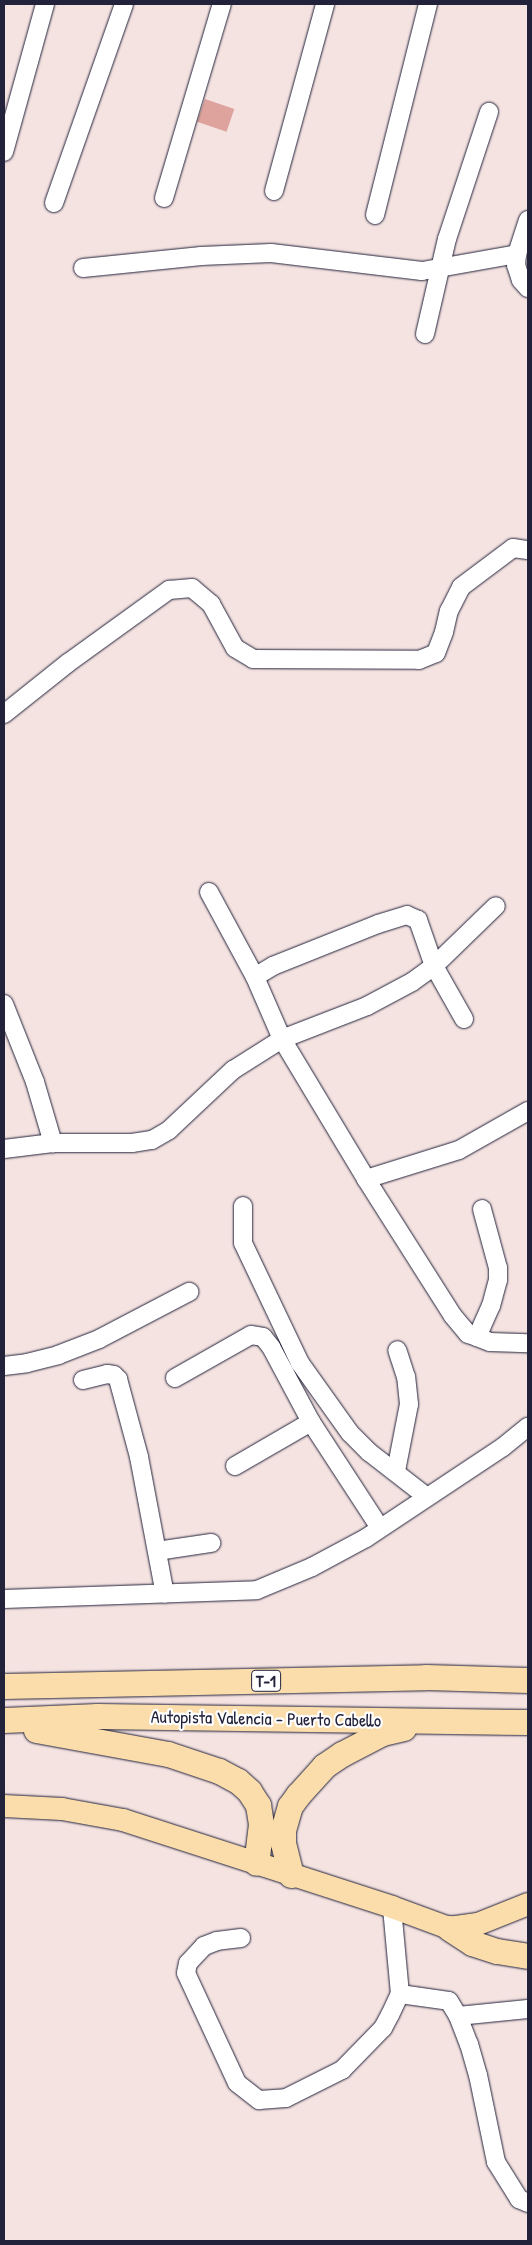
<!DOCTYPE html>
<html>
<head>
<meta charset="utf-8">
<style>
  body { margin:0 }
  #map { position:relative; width:532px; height:2245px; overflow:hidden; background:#f5e3e1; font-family:"Patrick Hand",sans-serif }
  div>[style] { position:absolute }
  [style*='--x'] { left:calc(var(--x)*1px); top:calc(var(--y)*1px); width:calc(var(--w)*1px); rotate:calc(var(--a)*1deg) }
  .building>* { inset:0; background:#dda39c; transform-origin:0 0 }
  .roads { filter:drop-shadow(0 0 1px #22223b) drop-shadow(0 0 1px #22223b) }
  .minor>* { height:18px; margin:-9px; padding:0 9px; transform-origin:9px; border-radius:9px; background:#fff }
  .major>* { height:22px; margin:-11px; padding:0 11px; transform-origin:11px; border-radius:11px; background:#faddab }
  .highway>* { height:25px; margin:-12.5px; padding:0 12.5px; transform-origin:12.5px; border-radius:12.5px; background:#faddab }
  span { translate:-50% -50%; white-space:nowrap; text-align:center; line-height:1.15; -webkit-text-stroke:4.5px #fff; paint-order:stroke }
  .shield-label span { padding:1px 4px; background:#fff; border:1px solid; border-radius:4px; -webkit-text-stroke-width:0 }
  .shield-label { font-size:16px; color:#22223b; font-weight:700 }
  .street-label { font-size:18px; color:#22223b }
  .frame { position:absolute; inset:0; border:5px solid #22223b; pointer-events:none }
</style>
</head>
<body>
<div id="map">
  <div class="building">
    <div style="left:205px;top:99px;width:31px;height:24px;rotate:19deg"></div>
  </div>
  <div class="roads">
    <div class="minor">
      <div style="--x:4;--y:152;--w:154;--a:-74.5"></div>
      <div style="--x:274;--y:191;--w:194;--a:-74.7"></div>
      <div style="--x:164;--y:198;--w:202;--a:-73.4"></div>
      <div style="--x:54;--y:203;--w:211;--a:-70.6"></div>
      <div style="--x:375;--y:215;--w:218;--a:-75.9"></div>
      <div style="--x:528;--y:220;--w:36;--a:108"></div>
      <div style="--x:517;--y:254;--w:11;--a:95"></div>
      <div style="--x:516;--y:265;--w:16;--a:72"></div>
      <div style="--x:521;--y:280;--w:11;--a:49"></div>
      <div style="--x:83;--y:268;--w:119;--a:-5.8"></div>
      <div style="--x:201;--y:256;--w:70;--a:-2.5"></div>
      <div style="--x:271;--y:253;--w:152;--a:6.8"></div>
      <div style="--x:422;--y:271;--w:97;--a:-10.1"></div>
      <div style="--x:425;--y:334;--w:98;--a:-77"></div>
      <div style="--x:447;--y:239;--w:134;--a:-71.7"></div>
      <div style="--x:4;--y:714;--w:82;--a:-38.6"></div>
      <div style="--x:68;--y:663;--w:125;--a:-35.9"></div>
      <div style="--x:169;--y:590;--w:23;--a:-5"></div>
      <div style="--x:192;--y:588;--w:25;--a:40"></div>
      <div style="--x:211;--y:604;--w:50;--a:61.4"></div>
      <div style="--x:235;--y:648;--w:21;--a:31"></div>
      <div style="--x:253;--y:659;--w:166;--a:0.3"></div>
      <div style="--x:419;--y:660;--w:18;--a:-22"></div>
      <div style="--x:436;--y:653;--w:22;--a:-69"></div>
      <div style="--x:444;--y:632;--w:22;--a:-77"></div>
      <div style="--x:449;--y:611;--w:27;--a:-63"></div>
      <div style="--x:461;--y:587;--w:65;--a:-36.9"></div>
      <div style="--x:513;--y:548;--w:15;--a:8"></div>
      <div style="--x:209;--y:892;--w:97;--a:61.6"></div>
      <div style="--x:255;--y:977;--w:68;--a:66.5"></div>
      <div style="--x:282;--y:1039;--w:163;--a:59"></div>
      <div style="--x:366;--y:1179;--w:162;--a:57.6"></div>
      <div style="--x:453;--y:1316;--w:23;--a:50"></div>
      <div style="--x:468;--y:1334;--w:9;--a:18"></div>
      <div style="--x:477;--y:1337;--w:14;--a:21"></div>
      <div style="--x:490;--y:1342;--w:38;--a:2"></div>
      <div style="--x:4;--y:1004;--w:84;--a:68.3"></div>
      <div style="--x:35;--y:1082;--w:64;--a:73.6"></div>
      <div style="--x:464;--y:1019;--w:61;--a:-119.5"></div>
      <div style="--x:434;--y:966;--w:86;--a:-44.1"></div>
      <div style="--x:4;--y:1149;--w:49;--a:-7"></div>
      <div style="--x:53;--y:1143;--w:79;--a:0"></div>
      <div style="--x:132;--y:1143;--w:20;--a:-9"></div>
      <div style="--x:152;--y:1140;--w:20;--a:-30"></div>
      <div style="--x:169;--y:1130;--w:88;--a:-43.2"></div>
      <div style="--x:233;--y:1070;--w:58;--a:-32.3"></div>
      <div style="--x:282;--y:1039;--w:91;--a:-21.2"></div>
      <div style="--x:367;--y:1006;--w:51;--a:-28.1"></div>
      <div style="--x:412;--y:982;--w:27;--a:-36"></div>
      <div style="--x:434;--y:966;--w:49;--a:-109.2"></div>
      <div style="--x:418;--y:920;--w:12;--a:-156"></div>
      <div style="--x:407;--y:915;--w:30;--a:163"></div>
      <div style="--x:378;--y:924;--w:113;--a:158.2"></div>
      <div style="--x:273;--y:966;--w:21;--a:149"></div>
      <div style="--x:366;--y:1179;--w:97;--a:-17.3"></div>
      <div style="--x:459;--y:1150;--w:79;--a:-29.5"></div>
      <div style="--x:243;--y:1206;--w:37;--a:90"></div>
      <div style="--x:243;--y:1243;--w:133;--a:64.6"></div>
      <div style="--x:300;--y:1363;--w:86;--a:54.5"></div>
      <div style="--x:350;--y:1433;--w:27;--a:45"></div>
      <div style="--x:369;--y:1452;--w:73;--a:37.8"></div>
      <div style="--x:477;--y:1337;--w:34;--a:-66"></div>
      <div style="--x:491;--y:1306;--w:27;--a:-75"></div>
      <div style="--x:498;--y:1280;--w:12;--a:-90"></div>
      <div style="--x:498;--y:1268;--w:61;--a:-105.2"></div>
      <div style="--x:4;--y:1366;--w:23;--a:-7"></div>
      <div style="--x:27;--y:1363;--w:32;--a:-14"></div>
      <div style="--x:58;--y:1355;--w:44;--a:-21.3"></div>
      <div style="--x:99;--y:1339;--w:102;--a:-27.6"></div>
      <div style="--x:175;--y:1378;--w:87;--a:-29.5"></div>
      <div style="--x:251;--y:1335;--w:12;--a:9"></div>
      <div style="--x:263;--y:1337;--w:13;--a:51"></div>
      <div style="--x:271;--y:1347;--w:85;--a:61.9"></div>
      <div style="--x:311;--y:1422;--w:126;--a:56.9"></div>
      <div style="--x:83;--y:1380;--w:25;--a:-14"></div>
      <div style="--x:107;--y:1374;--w:7;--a:8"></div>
      <div style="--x:114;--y:1375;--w:6;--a:45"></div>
      <div style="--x:118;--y:1379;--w:81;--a:74.9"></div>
      <div style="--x:139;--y:1457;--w:139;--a:79.3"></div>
      <div style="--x:235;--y:1466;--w:88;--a:-30.1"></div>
      <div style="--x:396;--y:1471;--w:68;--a:-79"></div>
      <div style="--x:409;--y:1404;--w:27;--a:-96"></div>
      <div style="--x:406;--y:1377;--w:28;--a:-108"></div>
      <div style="--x:157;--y:1551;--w:55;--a:-8.4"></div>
      <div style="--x:4;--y:1599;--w:253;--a:-2"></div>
      <div style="--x:257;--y:1590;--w:60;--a:-22.7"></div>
      <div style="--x:312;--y:1567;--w:61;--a:-28.2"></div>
      <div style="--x:366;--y:1538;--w:164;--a:-33.6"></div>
      <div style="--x:503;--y:1447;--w:32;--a:-39"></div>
      <div style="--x:241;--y:1938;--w:24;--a:173"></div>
      <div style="--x:217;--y:1941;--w:14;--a:159"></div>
      <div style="--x:204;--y:1946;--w:23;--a:133"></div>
      <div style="--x:188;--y:1963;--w:10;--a:101"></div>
      <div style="--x:186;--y:1973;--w:121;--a:65.1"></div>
      <div style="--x:237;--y:2083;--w:28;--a:38"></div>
      <div style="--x:259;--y:2100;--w:27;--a:-4"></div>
      <div style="--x:286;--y:2098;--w:63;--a:-26.6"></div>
      <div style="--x:342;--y:2070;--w:59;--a:-45.7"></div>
      <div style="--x:383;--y:2028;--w:15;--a:-62"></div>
      <div style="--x:390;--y:2015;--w:23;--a:-65"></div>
      <div style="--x:400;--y:1994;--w:87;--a:-95.3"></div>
      <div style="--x:400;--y:1994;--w:49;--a:8.1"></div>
      <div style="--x:449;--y:2001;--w:17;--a:59"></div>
      <div style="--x:458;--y:2016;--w:70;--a:-5.7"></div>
      <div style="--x:458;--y:2016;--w:30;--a:69"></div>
      <div style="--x:469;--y:2044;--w:32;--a:74"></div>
      <div style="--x:478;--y:2075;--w:89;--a:78.3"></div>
      <div style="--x:496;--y:2162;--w:44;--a:58.1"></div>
      <div style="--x:519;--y:2199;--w:10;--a:24"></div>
    </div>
    <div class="major">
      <div style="--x:4;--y:1806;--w:58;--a:3"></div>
      <div style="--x:62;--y:1809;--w:62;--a:10.2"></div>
      <div style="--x:123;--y:1820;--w:283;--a:17.9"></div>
      <div style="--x:392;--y:1907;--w:61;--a:20.2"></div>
      <div style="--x:449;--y:1928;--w:29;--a:-8"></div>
      <div style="--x:478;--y:1924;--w:54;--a:-21.8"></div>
    </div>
    <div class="highway">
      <div style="--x:4;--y:1686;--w:422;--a:-1.2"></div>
      <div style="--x:426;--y:1677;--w:102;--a:1.7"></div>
      <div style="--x:4;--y:1720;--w:93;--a:-2.5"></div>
      <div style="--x:97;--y:1716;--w:431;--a:0.8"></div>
      <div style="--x:36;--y:1730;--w:134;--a:10.3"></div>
      <div style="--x:168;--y:1754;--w:54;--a:18.4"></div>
      <div style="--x:219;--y:1771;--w:21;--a:28"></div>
      <div style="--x:238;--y:1781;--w:15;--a:42"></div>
      <div style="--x:249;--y:1791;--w:17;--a:57"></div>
      <div style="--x:258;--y:1805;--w:19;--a:81"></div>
      <div style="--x:261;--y:1824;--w:39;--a:97"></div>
      <div style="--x:291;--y:1875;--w:33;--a:-104"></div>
      <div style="--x:283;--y:1843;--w:13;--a:-90"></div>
      <div style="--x:283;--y:1830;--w:25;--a:-74"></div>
      <div style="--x:290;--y:1806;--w:14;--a:-54"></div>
      <div style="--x:298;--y:1795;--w:39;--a:-48"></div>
      <div style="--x:324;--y:1766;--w:22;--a:-34"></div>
      <div style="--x:342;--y:1754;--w:45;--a:-27.7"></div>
      <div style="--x:382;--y:1733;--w:22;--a:-13"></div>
      <div style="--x:449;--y:1928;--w:27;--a:33"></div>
      <div style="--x:472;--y:1943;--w:26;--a:18"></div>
      <div style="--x:497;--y:1951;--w:31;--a:9"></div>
    </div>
  </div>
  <div class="shield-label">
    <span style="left:266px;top:1681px">T-1</span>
  </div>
  <div class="street-label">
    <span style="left:266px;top:1719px;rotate:1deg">Autopista Valencia - Puerto Cabello</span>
  </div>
  <div class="frame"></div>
</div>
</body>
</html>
